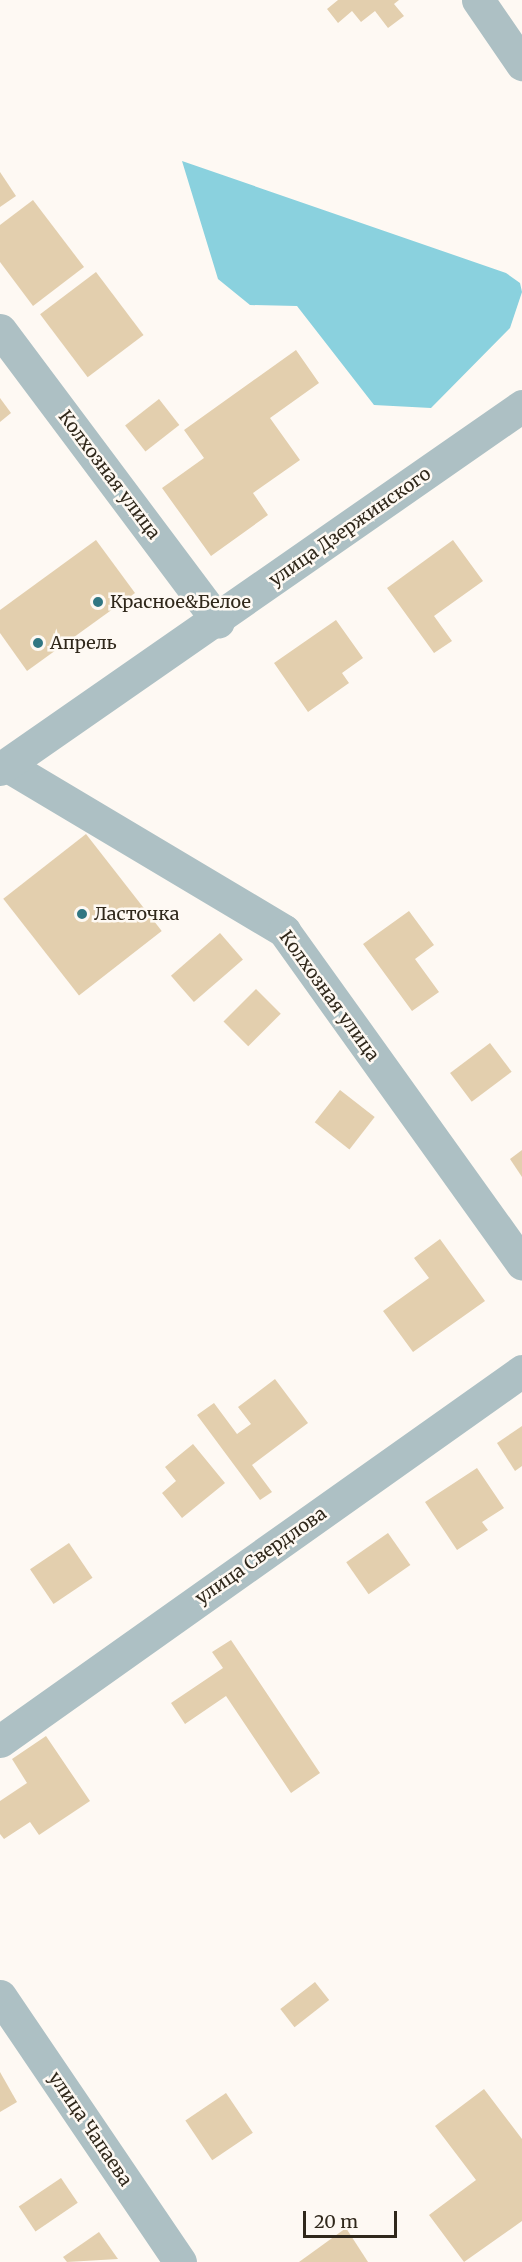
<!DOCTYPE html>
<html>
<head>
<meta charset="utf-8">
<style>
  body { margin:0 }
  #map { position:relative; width:522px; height:2262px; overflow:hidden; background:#fef9f3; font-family:Merriweather,serif }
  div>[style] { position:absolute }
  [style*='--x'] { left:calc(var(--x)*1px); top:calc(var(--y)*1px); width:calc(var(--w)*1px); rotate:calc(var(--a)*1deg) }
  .water>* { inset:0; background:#8ad1de }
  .building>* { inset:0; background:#e3cfae; transform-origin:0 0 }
  .minor>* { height:33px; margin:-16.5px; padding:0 16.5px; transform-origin:16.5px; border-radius:16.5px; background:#adc0c4 }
  .dots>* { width:16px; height:16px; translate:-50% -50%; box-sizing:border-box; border:3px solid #fef9f3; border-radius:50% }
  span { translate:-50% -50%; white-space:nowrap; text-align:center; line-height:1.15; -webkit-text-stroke:5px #fef9f3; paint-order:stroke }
  .street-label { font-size:18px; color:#30281b }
  .poi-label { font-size:18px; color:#30281b }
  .left { translate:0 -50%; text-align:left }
  .scale { position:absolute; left:303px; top:2211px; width:94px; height:27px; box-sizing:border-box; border:3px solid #30281b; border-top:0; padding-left:8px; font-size:18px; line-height:21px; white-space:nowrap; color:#30281b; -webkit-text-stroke:4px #fef9f3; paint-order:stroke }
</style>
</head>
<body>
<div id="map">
  <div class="water">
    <div style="clip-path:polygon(182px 161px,506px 273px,520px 283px,522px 292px,510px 328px,431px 408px,374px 405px,297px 306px,250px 305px,218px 279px)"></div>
  </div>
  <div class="building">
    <div style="clip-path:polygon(338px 0,399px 0,394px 4px,404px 16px,388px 28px,375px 11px,361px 22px,352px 11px,338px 23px,327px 9px)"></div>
    <div style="clip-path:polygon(0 172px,16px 196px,0 207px)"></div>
    <div style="clip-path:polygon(33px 200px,84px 267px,33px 306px,0 262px,0 225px)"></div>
    <div style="left:96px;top:272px;width:79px;height:70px;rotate:53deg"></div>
    <div style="clip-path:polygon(296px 350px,319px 383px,270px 418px,300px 460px,253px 493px,268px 515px,211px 556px,162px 488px,204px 458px,184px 430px)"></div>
    <div style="clip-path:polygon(0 398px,11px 413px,0 422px)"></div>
    <div style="left:159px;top:399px;width:33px;height:43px;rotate:52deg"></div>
    <div style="clip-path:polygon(96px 540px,135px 593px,27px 671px,0 633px,0 610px)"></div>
    <div style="clip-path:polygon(453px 540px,483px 581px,434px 616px,452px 641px,434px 653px,387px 588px)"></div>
    <div style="clip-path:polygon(336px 620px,363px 658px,342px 673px,349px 683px,308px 712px,274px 663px)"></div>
    <div style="left:86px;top:834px;width:123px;height:105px;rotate:52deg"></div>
    <div style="clip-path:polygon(409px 911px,434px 945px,415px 959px,439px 992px,412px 1011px,363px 944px)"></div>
    <div style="left:220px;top:933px;width:35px;height:65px;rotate:49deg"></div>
    <div style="left:256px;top:989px;width:35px;height:46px;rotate:45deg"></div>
    <div style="left:490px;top:1043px;width:36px;height:50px;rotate:53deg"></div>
    <div style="left:340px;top:1090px;width:44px;height:41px;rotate:38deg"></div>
    <div style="clip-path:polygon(522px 1150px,522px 1177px,510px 1159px)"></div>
    <div style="clip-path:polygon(440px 1239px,485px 1301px,413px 1352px,383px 1311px,429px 1278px,414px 1258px)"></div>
    <div style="clip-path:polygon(275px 1379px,308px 1423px,252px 1465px,272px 1492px,260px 1500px,197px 1415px,214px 1403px,237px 1434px,251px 1424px,238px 1407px)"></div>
    <div style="clip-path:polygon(522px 1426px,522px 1466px,515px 1471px,497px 1443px)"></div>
    <div style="clip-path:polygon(193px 1444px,225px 1483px,182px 1518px,162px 1493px,176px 1481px,165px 1467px)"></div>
    <div style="clip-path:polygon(477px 1468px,504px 1508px,482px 1522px,488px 1530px,457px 1550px,425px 1502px)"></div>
    <div style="left:388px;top:1533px;width:39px;height:51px;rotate:55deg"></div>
    <div style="left:69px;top:1543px;width:42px;height:47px;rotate:56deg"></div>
    <div style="clip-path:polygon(231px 1640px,320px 1773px,291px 1793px,226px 1696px,185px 1724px,171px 1703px,223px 1668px,212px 1652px)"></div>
    <div style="clip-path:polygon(46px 1736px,90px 1801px,39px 1835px,30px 1822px,4px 1839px,0 1834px,0 1801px,27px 1783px,12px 1759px)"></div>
    <div style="left:315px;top:1982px;width:23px;height:44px;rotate:52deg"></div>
    <div style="clip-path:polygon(0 2072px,17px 2102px,0 2112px)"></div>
    <div style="clip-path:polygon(484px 2089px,522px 2139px,522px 2221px,464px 2262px,429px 2215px,476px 2180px,435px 2126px)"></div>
    <div style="left:226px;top:2093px;width:48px;height:49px;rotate:56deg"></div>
    <div style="left:61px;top:2178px;width:30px;height:51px;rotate:56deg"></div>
    <div style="clip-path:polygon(346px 2228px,368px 2262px,299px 2262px)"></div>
    <div style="clip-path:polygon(99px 2232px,118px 2259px,67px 2262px,63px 2257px)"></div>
  </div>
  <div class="minor">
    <div style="--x:478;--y:0;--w:78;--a:55.5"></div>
    <div style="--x:0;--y:330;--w:364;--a:53.2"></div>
    <div style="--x:6;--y:765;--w:324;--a:30.8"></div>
    <div style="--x:284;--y:931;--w:409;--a:54.4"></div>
    <div style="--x:0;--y:769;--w:636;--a:-34.81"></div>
    <div style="--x:0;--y:1741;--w:640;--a:-35.33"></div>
    <div style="--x:0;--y:1996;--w:321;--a:55.9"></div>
  </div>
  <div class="dots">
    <div style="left:98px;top:602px;background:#317783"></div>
    <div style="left:38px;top:643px;background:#317783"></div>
    <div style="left:82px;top:914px;background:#317783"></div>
  </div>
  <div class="street-label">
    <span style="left:109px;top:475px;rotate:53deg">Колхозная улица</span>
    <span style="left:350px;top:527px;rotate:-35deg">улица Дзержинского</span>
    <span style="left:329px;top:996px;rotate:54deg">Колхозная улица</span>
    <span style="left:261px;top:1556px;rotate:-35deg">улица Свердлова</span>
    <span style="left:90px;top:2129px;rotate:56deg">улица Чапаева</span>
  </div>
  <div class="poi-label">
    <span class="left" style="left:110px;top:602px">Красное&amp;Белое</span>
    <span class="left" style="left:50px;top:643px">Апрель</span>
    <span class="left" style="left:94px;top:914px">Ласточка</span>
  </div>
  <div class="scale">20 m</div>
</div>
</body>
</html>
